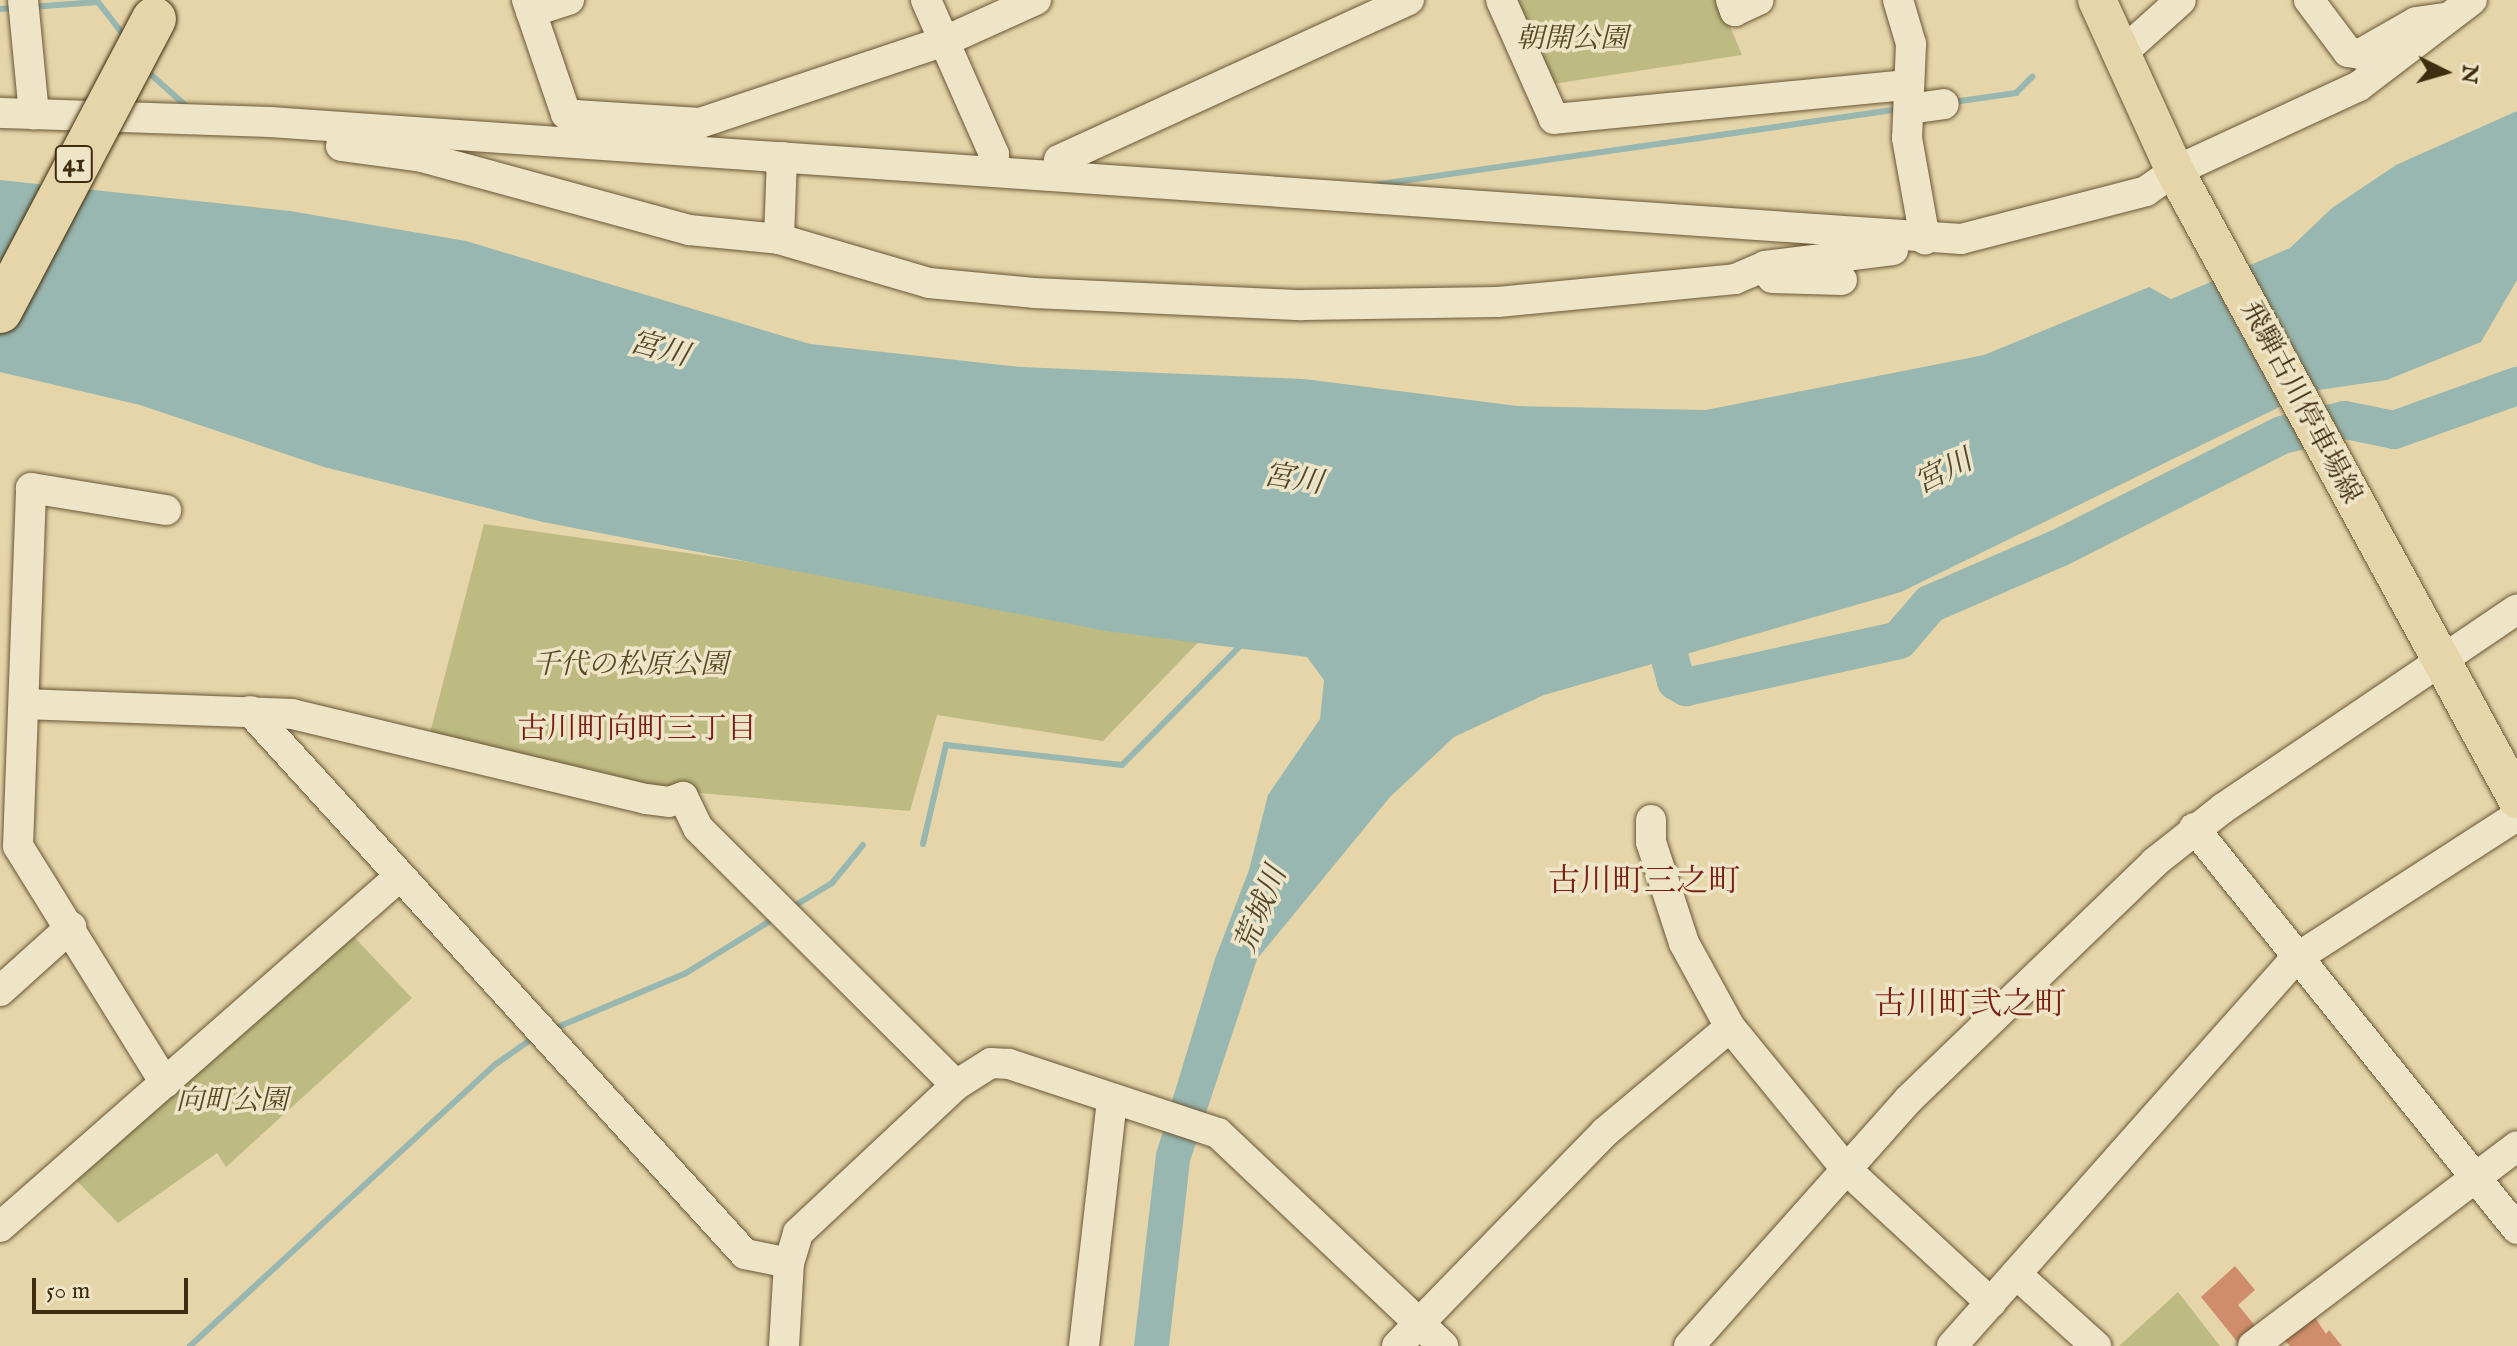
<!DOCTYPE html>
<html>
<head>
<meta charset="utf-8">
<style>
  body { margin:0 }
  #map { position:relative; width:2517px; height:1346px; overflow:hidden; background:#e5d5a9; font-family:"IM FELL English","Noto Serif JP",serif }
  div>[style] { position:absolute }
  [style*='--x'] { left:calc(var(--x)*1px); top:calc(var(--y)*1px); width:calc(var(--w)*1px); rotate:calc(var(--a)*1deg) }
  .green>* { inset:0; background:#bdbb82 }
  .water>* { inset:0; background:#98b7b0 }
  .stream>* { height:6px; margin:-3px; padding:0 3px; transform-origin:3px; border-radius:3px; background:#98b7b0 }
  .river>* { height:38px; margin:-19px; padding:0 19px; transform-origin:19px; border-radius:19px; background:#98b7b0 }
  .building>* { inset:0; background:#cf8d6c }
  .roads { filter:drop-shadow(0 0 2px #695635) drop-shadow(0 0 2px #695635) }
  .minor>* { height:30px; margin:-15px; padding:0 15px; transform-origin:15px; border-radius:15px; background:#eee4c7 }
  .major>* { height:38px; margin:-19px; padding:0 19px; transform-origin:19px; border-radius:19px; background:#e5d5a9 }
  .bridges { filter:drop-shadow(0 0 2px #402c0e) drop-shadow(0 0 2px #402c0e) }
  .highway-bridge>* { height:44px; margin:-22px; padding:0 22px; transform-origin:22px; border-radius:22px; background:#e5d5a9 }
  span { translate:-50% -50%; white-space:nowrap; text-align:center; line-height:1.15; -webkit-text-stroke:7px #eee4c7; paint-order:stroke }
  .shield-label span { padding:2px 6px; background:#eee4c7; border:2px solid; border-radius:6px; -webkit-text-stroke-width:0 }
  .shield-label { font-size:26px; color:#402c0e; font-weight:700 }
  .park-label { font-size:28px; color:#594925; font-style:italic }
  .street-label { font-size:28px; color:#402c0e }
  .water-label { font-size:30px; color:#52482e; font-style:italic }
  .neighbourhood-label { font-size:30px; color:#7a1f14 }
  .quarter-label { font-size:32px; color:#7a1f14 }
  .north { position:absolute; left:2405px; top:32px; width:80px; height:80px; -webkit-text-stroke:6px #eee4c7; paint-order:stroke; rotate:95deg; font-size:22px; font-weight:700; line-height:32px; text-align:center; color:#402c0e }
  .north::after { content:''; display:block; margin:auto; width:28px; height:36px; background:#402c0e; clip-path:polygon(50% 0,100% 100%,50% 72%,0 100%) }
  .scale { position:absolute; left:32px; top:1278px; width:156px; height:36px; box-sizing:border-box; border:4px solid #402c0e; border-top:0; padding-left:10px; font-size:24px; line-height:28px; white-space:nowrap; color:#402c0e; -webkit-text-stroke:6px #eee4c7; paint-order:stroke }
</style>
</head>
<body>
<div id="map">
  <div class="green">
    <div style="clip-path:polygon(1508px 0,1719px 0,1742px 55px,1546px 85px)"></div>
    <div style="clip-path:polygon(484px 524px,1212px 628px,1103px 741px,937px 715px,910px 811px,616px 786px,429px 737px)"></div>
    <div style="clip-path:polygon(353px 936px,412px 998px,226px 1167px,217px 1153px,118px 1223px,75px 1179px)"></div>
    <div style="clip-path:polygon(2178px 1292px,2220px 1346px,2119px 1346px)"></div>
  </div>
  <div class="water">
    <div style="clip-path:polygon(2517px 111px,2517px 280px,2481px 342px,2387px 380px,2312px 391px,1901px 592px,1544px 695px,1454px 737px,1390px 797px,1257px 959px,1190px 1161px,1169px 1346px,1134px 1346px,1156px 1154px,1215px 959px,1249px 870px,1268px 795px,1320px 719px,1324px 680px,1307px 657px,1106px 631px,543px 522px,324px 467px,140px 405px,0 372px,0 180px,290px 211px,466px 241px,810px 344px,1021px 367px,1304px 379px,1517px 406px,1706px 410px,1984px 355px,2149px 287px,2171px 299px,2290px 248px,2332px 208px,2396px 165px)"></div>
  </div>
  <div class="stream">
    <div style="--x:31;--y:7;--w:67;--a:-4.3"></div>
    <div style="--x:98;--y:2;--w:46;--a:52.1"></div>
    <div style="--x:0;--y:9;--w:16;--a:-4"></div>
    <div style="--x:147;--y:71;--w:51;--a:41.8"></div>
    <div style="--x:1953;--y:102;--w:64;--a:-8.1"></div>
    <div style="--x:2016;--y:93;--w:23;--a:-45"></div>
    <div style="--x:1374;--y:185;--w:531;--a:-8.22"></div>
    <div style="--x:923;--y:844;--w:102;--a:-76.9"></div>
    <div style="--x:946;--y:745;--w:177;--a:6.5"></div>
    <div style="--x:1122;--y:765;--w:169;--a:-45.2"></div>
    <div style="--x:791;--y:908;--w:48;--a:-31.4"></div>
    <div style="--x:832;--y:883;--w:49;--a:-50.8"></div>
    <div style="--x:553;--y:1029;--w:144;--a:-22.8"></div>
    <div style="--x:686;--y:973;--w:105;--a:-31.7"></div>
    <div style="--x:190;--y:1346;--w:416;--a:-42.7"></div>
    <div style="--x:496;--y:1064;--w:49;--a:-35"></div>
  </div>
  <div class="river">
    <div style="--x:1657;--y:611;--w:73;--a:74.8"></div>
    <div style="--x:1676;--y:681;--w:12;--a:31"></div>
    <div style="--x:1686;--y:687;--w:218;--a:-12.4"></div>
    <div style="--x:1899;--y:640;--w:48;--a:-49.3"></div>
    <div style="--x:1930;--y:604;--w:141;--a:-23.5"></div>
    <div style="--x:2059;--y:548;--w:250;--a:-26.9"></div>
    <div style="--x:2282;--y:435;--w:65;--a:-13.4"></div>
    <div style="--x:2345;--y:420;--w:50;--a:11.5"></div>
    <div style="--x:2394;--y:430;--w:131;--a:-19.7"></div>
  </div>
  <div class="building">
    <div style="clip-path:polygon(2235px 1266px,2255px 1290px,2238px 1305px,2257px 1328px,2239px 1344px,2201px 1297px)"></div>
    <div style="clip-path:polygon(2314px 1316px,2326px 1334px,2329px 1330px,2342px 1346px,2290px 1346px,2284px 1340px)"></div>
  </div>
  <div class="roads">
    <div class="minor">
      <div style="--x:23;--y:0;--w:115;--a:84.5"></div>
      <div style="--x:527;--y:0;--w:120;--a:71.1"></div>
      <div style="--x:566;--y:114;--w:9;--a:6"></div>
      <div style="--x:575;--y:115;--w:16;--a:94"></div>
      <div style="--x:926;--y:0;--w:168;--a:66.2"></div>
      <div style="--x:994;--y:154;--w:17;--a:93"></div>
      <div style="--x:1501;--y:0;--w:130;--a:66"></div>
      <div style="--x:1554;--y:119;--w:356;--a:-5.5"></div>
      <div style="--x:1731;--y:0;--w:12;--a:70"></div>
      <div style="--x:1735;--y:11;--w:26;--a:-25"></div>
      <div style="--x:1898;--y:0;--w:46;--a:73.5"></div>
      <div style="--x:1911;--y:44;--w:94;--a:92.4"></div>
      <div style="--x:1907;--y:138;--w:103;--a:79.9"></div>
      <div style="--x:2309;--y:0;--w:65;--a:53.1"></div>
      <div style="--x:2348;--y:52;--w:12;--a:9"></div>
      <div style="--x:2360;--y:54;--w:64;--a:-29.7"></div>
      <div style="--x:2416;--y:22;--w:28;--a:-8"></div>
      <div style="--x:531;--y:12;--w:40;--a:-18"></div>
      <div style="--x:2122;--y:53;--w:79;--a:-41.9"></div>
      <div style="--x:1909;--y:109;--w:35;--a:-8"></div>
      <div style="--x:0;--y:113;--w:270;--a:1.9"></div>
      <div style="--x:270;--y:122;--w:1695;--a:3.96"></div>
      <div style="--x:1961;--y:239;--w:191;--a:-14.5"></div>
      <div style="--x:2146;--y:191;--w:35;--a:-35"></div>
      <div style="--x:2175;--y:171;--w:203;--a:-24.8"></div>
      <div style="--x:2359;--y:86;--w:142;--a:-37.3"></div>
      <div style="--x:575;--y:115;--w:125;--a:3.7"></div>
      <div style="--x:700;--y:123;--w:258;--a:-18.5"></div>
      <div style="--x:945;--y:41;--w:100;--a:-24.3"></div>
      <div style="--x:341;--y:146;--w:82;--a:7.7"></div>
      <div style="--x:422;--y:157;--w:277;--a:15.3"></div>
      <div style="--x:689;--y:230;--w:90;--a:5.7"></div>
      <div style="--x:779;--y:239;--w:156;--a:16.3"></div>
      <div style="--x:929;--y:283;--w:105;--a:5.4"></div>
      <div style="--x:1034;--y:293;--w:268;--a:2.6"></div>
      <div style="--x:1302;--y:305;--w:196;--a:-0.9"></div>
      <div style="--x:1498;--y:302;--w:238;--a:-5.5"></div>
      <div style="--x:1735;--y:279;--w:33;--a:-23"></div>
      <div style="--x:1765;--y:266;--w:129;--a:-7.1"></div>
      <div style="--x:1058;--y:176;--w:16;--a:-86"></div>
      <div style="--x:1059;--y:160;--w:385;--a:-24.6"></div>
      <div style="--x:779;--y:239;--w:82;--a:-87.9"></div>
      <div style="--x:1772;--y:278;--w:70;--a:1.6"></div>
      <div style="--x:24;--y:704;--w:268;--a:2.1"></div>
      <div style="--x:292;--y:714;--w:364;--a:13.5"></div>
      <div style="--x:646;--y:799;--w:23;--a:7"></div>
      <div style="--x:669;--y:802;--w:15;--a:-20"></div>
      <div style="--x:683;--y:797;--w:34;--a:64"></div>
      <div style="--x:698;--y:828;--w:364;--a:44.9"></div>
      <div style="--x:956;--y:1085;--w:41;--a:-32.2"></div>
      <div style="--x:991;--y:1063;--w:18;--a:3"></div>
      <div style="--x:1009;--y:1064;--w:220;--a:18.3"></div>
      <div style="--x:1218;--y:1133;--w:310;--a:43.4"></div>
      <div style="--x:250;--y:711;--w:735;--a:47.65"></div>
      <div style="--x:745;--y:1254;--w:45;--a:11.6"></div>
      <div style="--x:1651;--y:820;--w:22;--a:90"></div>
      <div style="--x:1651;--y:842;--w:106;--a:71.9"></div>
      <div style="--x:1684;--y:943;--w:96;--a:61.3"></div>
      <div style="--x:1730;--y:1027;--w:185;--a:50.7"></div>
      <div style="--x:1847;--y:1170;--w:196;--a:42.7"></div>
      <div style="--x:2194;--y:828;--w:515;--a:51.15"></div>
      <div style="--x:18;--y:846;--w:358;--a:-87.9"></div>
      <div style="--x:31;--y:488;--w:137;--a:9.3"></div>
      <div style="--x:18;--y:846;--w:279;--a:58.2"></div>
      <div style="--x:0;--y:991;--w:96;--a:-42"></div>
      <div style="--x:0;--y:1227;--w:531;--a:-41.26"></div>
      <div style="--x:2016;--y:1274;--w:108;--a:42"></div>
      <div style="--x:784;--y:1346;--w:83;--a:-86.6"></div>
      <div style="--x:789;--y:1263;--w:31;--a:-73"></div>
      <div style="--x:798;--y:1233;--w:216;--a:-43.1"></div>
      <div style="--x:1084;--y:1346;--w:249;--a:-83.5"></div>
      <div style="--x:1397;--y:1346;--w:298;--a:-45.8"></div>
      <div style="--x:1605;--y:1132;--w:163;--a:-40"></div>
      <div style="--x:1689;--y:1346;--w:329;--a:-48.3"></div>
      <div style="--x:1908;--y:1100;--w:343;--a:-43.9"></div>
      <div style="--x:2155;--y:862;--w:85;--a:-38.3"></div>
      <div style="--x:2222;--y:809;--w:356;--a:-34.1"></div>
      <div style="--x:1952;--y:1346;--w:517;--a:-48.45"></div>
      <div style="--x:2295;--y:959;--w:264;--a:-32.8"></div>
      <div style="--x:2253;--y:1346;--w:331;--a:-37.1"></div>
    </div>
    <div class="major">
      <div style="--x:2097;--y:0;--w:188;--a:65.5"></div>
      <div style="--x:2175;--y:171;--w:715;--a:61.43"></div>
    </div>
  </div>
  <div class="bridges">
    <div class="highway-bridge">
      <div style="--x:0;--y:311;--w:330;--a:-62.2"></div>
    </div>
  </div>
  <div class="shield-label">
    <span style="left:74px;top:164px">41</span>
  </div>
  <div class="park-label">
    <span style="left:1572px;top:40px">朝開公園</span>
    <span style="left:630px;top:666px">千代の松原公園</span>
    <span style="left:232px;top:1102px">向町公園</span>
  </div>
  <div class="street-label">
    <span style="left:2300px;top:403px;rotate:62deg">飛騨古川停車場線</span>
  </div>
  <div class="water-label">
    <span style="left:659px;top:350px;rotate:15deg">宮川</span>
    <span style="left:1944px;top:473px;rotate:-27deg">宮川</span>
    <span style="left:1293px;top:480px;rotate:9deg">宮川</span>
    <span style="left:1262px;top:910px;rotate:-68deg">荒城川</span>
  </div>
  <div class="neighbourhood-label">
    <span style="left:637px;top:730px">古川町向町三丁目</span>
  </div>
  <div class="quarter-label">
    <span style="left:1644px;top:883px">古川町三之町</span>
    <span style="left:1970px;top:1006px">古川町弐之町</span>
  </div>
  <div class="north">N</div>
  <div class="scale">50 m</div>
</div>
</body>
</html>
